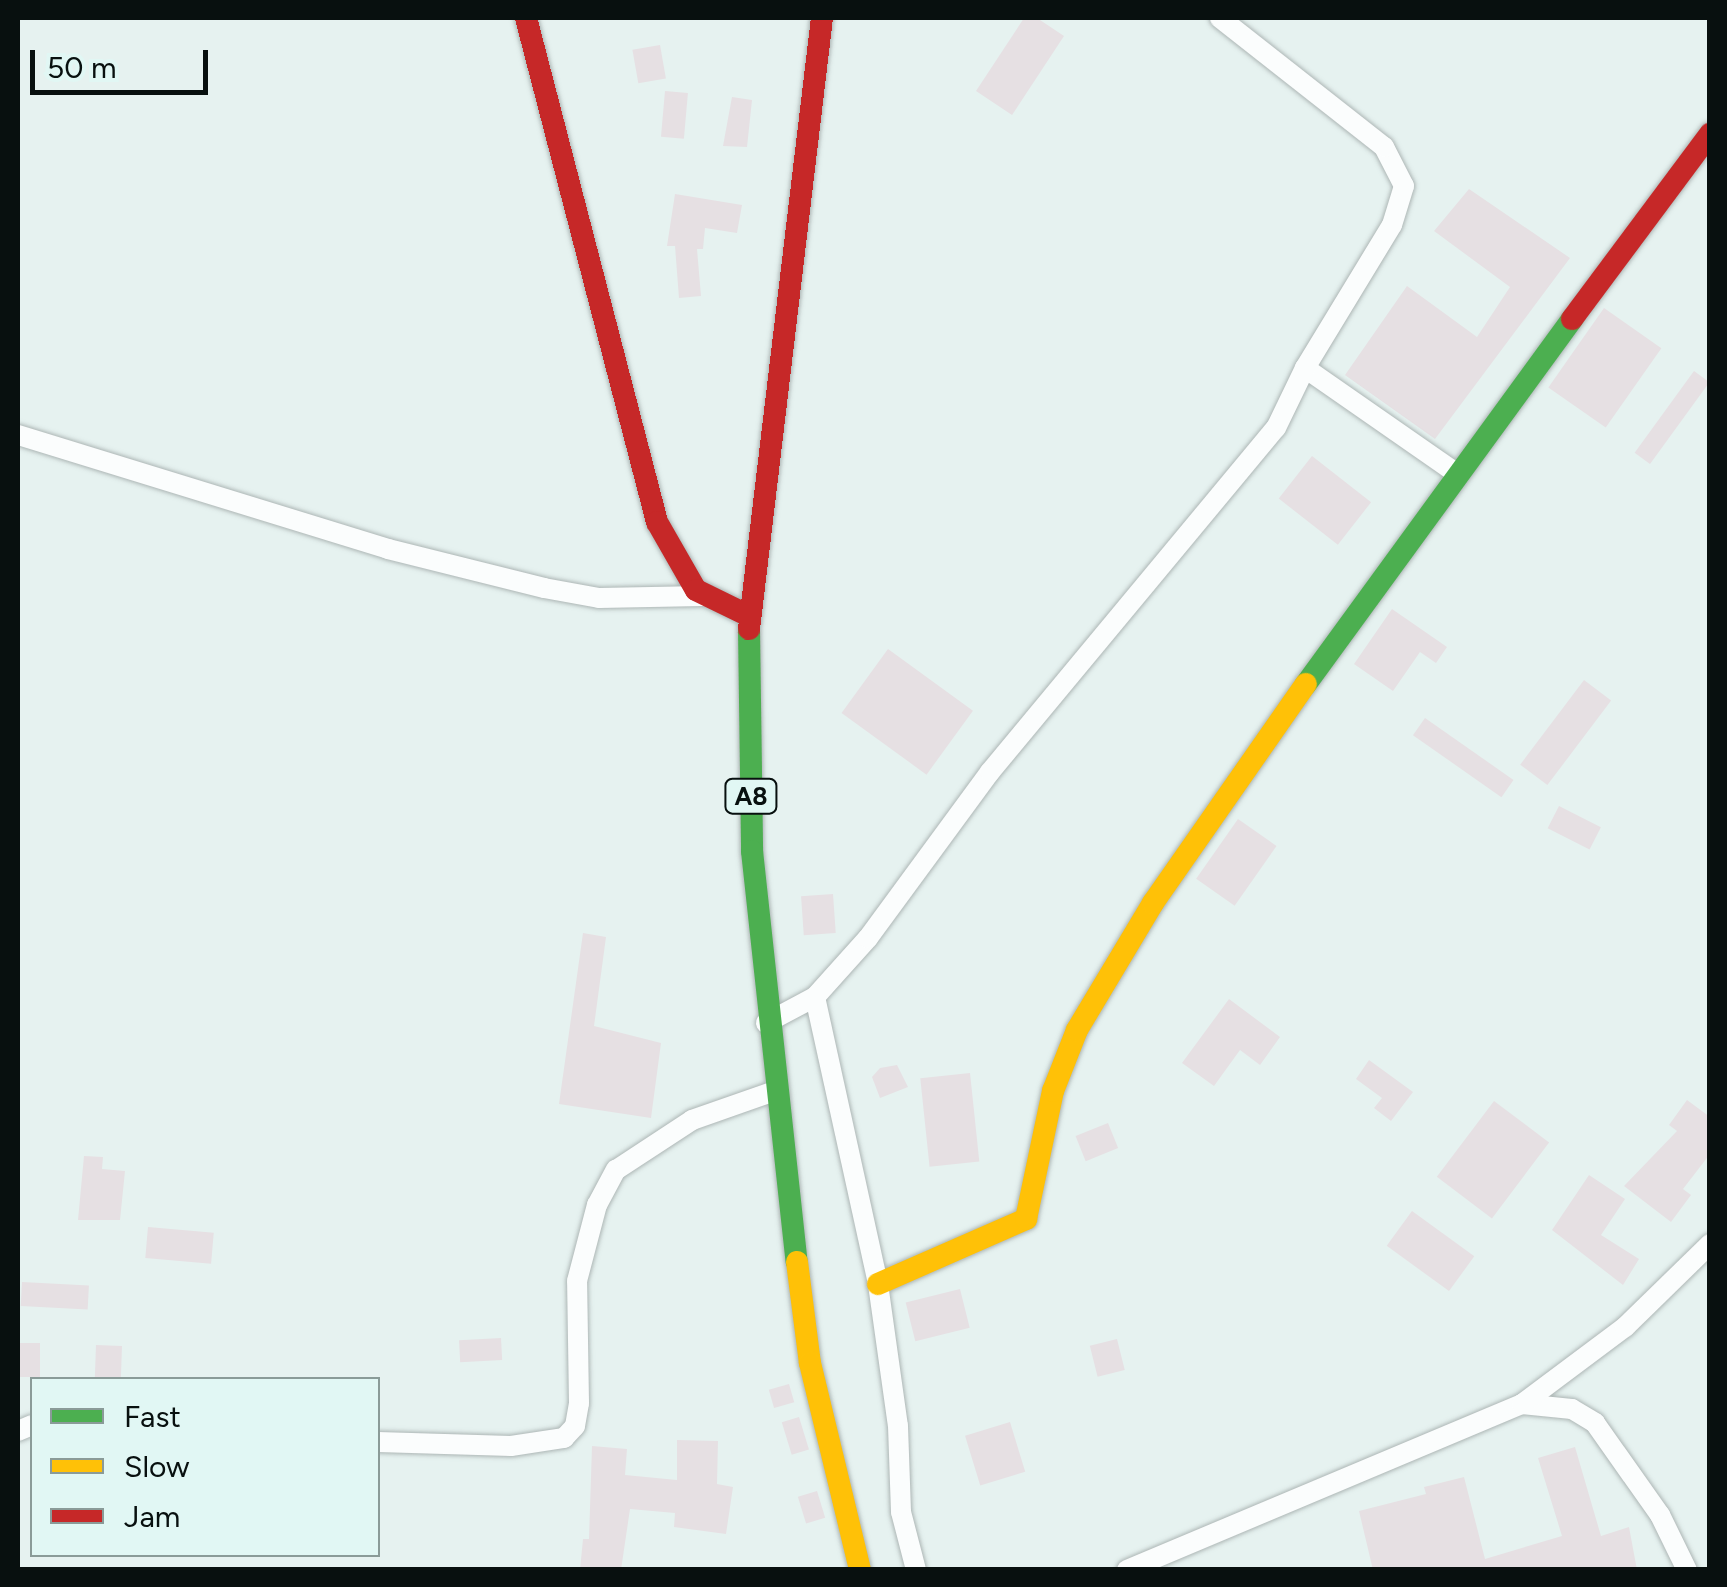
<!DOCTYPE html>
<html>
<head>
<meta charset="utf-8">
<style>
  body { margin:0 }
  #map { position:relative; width:1727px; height:1587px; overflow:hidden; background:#e6f2f0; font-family:Figtree,sans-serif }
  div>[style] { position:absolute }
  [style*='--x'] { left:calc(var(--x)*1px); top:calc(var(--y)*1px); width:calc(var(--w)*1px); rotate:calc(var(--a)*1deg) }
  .building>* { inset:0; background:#e6e0e3; transform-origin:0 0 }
  .roads { filter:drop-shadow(0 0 2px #adb6b5) drop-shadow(0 0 2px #adb6b5) }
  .street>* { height:20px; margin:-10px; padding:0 10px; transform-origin:10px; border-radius:10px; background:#fbfdfd }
  .fast>* { height:22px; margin:-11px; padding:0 11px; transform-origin:11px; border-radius:11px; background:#4caf50 }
  .slow>* { height:22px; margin:-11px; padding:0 11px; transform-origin:11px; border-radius:11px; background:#ffc107 }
  .jam>* { height:22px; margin:-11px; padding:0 11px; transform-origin:11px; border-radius:11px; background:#c62828 }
  span { translate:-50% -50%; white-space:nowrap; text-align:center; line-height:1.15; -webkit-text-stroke:9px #e1f7f4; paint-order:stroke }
  .shield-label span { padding:2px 8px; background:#e1f7f4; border:2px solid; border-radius:8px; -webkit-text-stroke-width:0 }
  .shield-label { font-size:25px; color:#08100f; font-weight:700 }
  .frame { position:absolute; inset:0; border:20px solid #08100f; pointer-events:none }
  .legend { position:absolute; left:30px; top:1377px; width:350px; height:180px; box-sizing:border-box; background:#e1f7f4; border:2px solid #8a9b98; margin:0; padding:12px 18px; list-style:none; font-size:30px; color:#08100f }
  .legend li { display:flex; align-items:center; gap:20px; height:50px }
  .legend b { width:50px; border:2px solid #8a9b98 }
  .scale { position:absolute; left:30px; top:50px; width:178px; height:45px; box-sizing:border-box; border:5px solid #08100f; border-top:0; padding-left:12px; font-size:30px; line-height:35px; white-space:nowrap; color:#08100f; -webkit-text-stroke:8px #e1f7f4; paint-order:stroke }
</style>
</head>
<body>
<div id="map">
  <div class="building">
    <div style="clip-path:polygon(1024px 18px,1037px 18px,1064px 36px,1012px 115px,976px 91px)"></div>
    <div style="left:660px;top:45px;width:34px;height:28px;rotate:80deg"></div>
    <div style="left:665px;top:91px;width:23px;height:46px;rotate:5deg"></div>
    <div style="clip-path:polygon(732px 97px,752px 100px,747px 147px,723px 146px)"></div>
    <div style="clip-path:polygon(1469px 189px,1570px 258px,1435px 439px,1345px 375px,1407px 286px,1477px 337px,1510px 287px,1434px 231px)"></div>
    <div style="clip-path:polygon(675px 194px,742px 205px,737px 233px,705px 228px,703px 249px,697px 249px,701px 296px,679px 298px,675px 246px,667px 246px)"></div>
    <div style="left:1604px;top:308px;width:70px;height:97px;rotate:35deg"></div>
    <div style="left:1694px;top:371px;width:19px;height:101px;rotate:36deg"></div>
    <div style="left:1312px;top:456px;width:75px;height:54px;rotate:38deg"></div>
    <div style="clip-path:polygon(1392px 609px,1447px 647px,1436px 663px,1420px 652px,1393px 691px,1354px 664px)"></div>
    <div style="left:888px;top:649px;width:105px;height:79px;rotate:36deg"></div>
    <div style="left:1584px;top:680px;width:34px;height:106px;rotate:37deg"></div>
    <div style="left:1425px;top:718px;width:108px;height:21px;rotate:35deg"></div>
    <div style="left:1559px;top:806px;width:47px;height:25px;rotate:27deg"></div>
    <div style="left:1238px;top:819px;width:47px;height:73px;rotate:35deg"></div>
    <div style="left:833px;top:894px;width:39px;height:32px;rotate:86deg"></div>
    <div style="clip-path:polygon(583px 933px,606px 937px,594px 1026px,661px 1043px,651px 1118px,559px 1104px)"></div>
    <div style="clip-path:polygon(1229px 999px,1280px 1037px,1260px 1065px,1240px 1050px,1214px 1086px,1182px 1063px)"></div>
    <div style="clip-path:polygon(1369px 1060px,1413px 1092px,1391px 1121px,1374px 1108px,1382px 1098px,1356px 1079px)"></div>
    <div style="clip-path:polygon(897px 1065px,908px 1087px,880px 1098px,872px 1077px,880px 1068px)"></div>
    <div style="left:970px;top:1073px;width:89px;height:50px;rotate:84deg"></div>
    <div style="clip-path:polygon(1687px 1100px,1710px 1117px,1710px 1154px,1683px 1189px,1691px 1195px,1671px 1222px,1624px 1186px,1677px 1131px,1669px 1125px)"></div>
    <div style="left:1494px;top:1101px;width:69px;height:95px;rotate:37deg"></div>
    <div style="left:1108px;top:1123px;width:27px;height:35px;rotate:68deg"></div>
    <div style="clip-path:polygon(84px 1156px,103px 1157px,102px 1169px,125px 1171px,120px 1220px,78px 1220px)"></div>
    <div style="clip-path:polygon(1589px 1175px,1625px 1199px,1601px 1235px,1639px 1259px,1623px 1285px,1552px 1230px)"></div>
    <div style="left:1412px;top:1211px;width:77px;height:43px;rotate:36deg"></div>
    <div style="left:148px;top:1227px;width:66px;height:31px;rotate:5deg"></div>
    <div style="left:22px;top:1282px;width:67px;height:24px;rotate:3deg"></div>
    <div style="left:960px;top:1289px;width:40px;height:56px;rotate:76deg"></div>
    <div style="left:501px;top:1338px;width:22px;height:42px;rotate:87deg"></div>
    <div style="left:1117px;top:1339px;width:32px;height:28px;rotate:76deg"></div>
    <div style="left:18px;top:1343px;width:22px;height:34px"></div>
    <div style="left:96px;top:1345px;width:26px;height:35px;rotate:2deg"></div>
    <div style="left:789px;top:1384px;width:19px;height:21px;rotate:74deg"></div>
    <div style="left:799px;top:1417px;width:34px;height:18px;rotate:73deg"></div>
    <div style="left:1010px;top:1422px;width:52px;height:47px;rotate:73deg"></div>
    <div style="clip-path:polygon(677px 1440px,718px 1441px,717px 1484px,733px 1487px,726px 1534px,674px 1527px,675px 1513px,630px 1509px,621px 1570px,580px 1570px,583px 1539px,589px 1539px,592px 1446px,627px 1449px,625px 1475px,677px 1480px)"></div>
    <div style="clip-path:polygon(1575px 1447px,1601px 1536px,1629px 1527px,1637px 1570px,1373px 1570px,1359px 1511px,1426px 1494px,1424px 1487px,1464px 1477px,1485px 1559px,1562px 1536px,1538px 1458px)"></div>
    <div style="left:817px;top:1491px;width:28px;height:20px;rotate:73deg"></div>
  </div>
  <div class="roads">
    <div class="street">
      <div style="--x:1305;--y:368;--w:184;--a:34.8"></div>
      <div style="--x:18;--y:435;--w:387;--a:17.1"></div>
      <div style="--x:388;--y:549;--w:161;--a:14"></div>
      <div style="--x:544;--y:588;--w:56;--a:10.3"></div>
      <div style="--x:599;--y:598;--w:104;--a:-1.1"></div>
      <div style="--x:815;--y:997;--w:294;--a:77.6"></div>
      <div style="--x:878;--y:1284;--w:143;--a:82"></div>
      <div style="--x:898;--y:1426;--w:86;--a:88"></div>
      <div style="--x:901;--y:1512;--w:60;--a:75.5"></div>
      <div style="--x:766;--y:1023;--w:55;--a:-28"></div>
      <div style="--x:815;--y:997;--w:79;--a:-48.1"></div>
      <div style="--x:868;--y:938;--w:206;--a:-53.7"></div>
      <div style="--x:990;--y:772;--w:447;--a:-50.3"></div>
      <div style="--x:1276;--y:428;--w:67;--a:-64.2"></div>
      <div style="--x:1305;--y:368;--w:167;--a:-58.7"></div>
      <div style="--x:1392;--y:225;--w:41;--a:-72.9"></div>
      <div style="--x:1404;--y:186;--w:44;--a:-117.1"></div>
      <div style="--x:1384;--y:147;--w:209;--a:-141.8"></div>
      <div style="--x:1522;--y:1404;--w:50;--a:5.7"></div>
      <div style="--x:1572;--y:1409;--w:27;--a:31"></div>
      <div style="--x:1595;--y:1423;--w:113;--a:54.8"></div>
      <div style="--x:1660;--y:1515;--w:61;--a:63.9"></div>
      <div style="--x:18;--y:1431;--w:15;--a:-23"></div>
      <div style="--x:378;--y:1442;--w:133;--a:1.7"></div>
      <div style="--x:511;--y:1446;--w:54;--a:-8.6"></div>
      <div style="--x:564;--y:1438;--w:16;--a:-47"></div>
      <div style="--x:575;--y:1426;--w:23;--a:-80"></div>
      <div style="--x:579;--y:1403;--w:122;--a:-90.9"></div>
      <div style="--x:577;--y:1281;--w:79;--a:-75.3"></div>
      <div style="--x:597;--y:1205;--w:40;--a:-62"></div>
      <div style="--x:616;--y:1170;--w:91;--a:-33.3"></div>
      <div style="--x:692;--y:1120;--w:88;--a:-19.3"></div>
      <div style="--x:1127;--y:1570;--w:428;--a:-22.8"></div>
      <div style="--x:1522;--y:1404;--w:129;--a:-36.8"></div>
      <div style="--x:1625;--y:1327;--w:119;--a:-44.3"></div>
    </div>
    <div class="fast">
      <div style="--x:749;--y:629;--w:222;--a:89.2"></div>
      <div style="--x:752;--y:851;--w:413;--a:83.8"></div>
      <div style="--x:1306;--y:684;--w:452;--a:-53.9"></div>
    </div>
    <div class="slow">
      <div style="--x:797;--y:1262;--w:102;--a:82.7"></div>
      <div style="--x:810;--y:1363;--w:213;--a:76.4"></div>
      <div style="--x:878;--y:1284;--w:162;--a:-23.7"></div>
      <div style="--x:1026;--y:1219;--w:131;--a:-78.1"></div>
      <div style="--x:1053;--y:1091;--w:66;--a:-68.5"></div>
      <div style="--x:1077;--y:1030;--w:148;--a:-59.1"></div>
      <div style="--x:1153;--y:903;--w:267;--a:-55.1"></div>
    </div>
    <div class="jam">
      <div style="--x:526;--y:18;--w:521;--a:75.43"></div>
      <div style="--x:657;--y:522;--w:78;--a:60.2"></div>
      <div style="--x:696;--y:590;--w:59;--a:26.1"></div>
      <div style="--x:1572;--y:319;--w:231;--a:-53.3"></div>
      <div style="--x:749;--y:629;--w:615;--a:-83.19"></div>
    </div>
  </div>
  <div class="shield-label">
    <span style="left:751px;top:796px">A8</span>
  </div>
  <div class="frame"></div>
  <ul class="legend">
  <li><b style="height:12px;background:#4caf50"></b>Fast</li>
  <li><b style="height:12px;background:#ffc107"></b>Slow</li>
  <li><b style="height:12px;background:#c62828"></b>Jam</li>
  </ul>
  <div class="scale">50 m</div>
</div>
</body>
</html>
